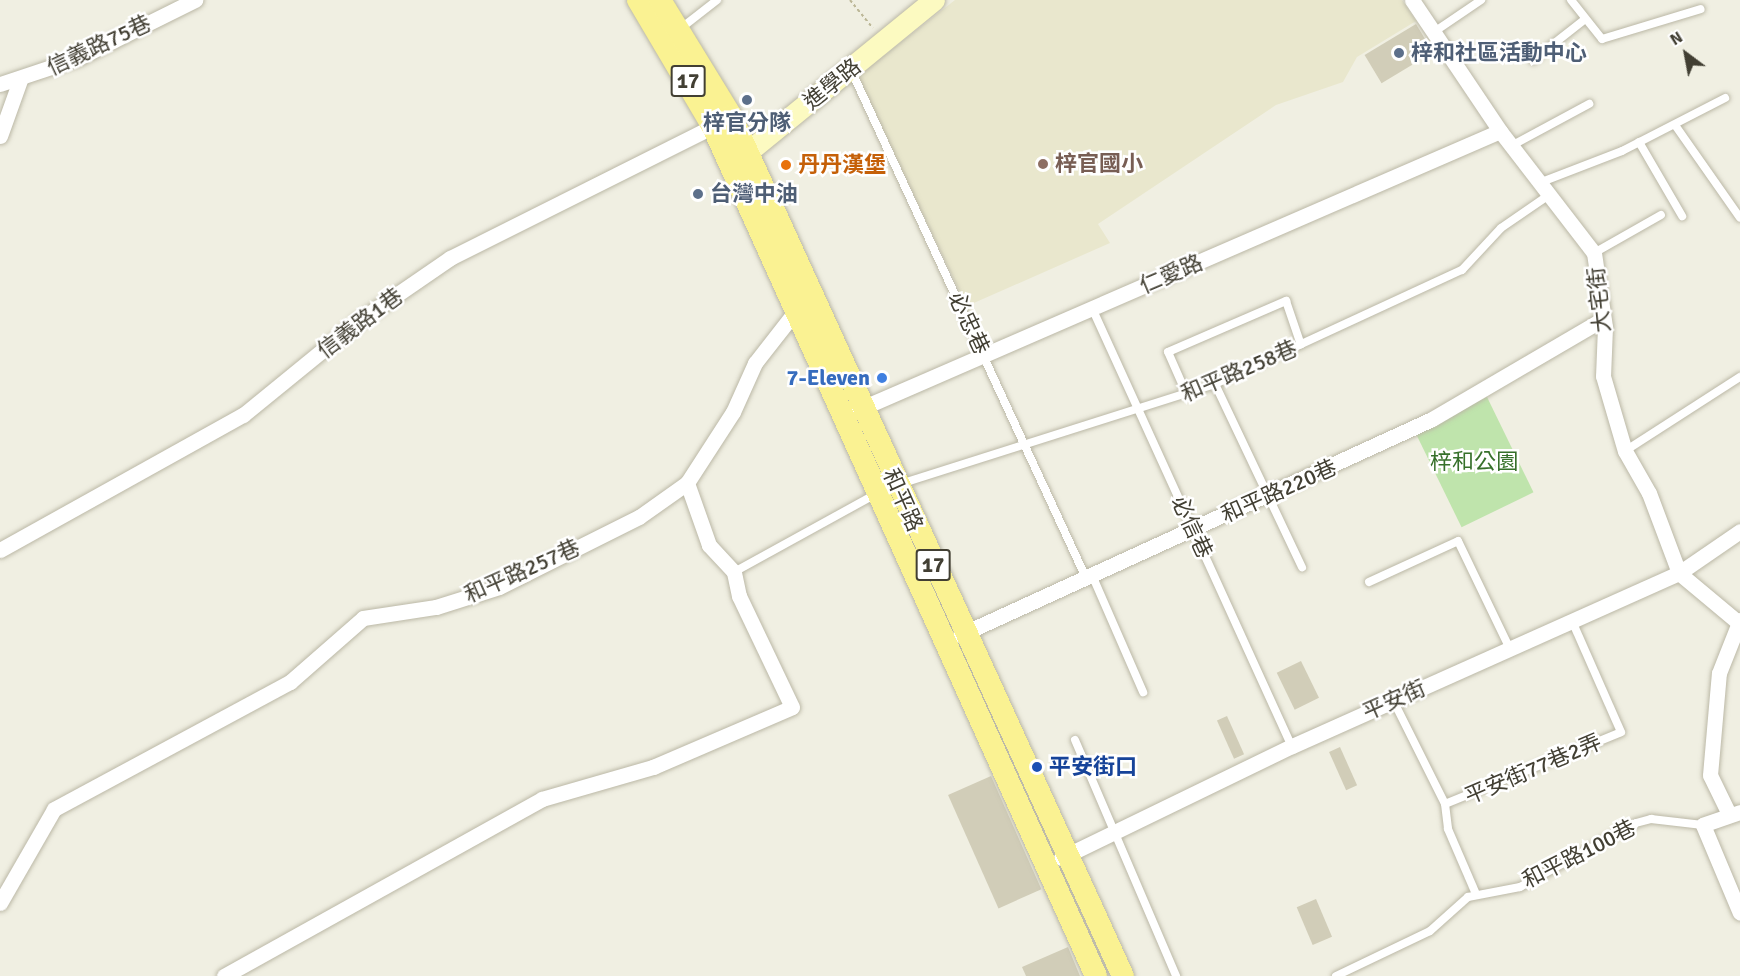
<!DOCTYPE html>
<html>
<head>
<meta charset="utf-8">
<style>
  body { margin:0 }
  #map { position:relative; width:1740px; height:976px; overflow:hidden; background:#f0efe2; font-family:Signika,"Noto Sans TC",sans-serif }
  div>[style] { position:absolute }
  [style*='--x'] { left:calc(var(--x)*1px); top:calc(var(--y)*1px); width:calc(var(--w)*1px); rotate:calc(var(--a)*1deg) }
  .education>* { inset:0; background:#e9e7cd }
  .green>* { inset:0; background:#bfe4ac; transform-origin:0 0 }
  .building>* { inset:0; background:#d1cdb8; transform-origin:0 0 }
  .path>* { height:2px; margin-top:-1px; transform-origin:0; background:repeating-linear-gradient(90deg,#bcb797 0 3px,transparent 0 6px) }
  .roads { filter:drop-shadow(0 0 2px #bbb8a6) drop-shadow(0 0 2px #bbb8a6) }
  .lane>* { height:8px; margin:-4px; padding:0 4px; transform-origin:4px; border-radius:4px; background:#fff }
  .street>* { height:15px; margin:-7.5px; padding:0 7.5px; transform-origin:7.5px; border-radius:7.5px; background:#fff }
  .secondary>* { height:21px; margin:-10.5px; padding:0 10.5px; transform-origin:10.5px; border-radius:10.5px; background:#fcfac1 }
  .primary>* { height:22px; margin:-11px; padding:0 11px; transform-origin:11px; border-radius:11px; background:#faf292 }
  .dots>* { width:16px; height:16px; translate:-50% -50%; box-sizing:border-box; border:3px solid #fff; border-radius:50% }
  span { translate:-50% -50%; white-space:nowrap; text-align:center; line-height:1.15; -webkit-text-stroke:5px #fff; paint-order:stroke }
  .shield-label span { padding:2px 4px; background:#fff; border:2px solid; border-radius:4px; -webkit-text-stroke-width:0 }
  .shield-label { font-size:21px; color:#423f33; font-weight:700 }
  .street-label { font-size:22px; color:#423f33 }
  .service-label { font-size:22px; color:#4e5e75; font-weight:700 }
  .left { translate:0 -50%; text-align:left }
  .education-label { font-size:22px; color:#785e54; font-weight:700 }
  .food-label { font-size:22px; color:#c56008; font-weight:700 }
  .shop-label { font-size:22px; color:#366cbe; font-weight:700 }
  .right { translate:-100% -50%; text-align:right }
  .park-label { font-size:22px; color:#36702a }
  .transit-label { font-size:22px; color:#164399; font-weight:700 }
  .north { position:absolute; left:1656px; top:24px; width:60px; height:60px; -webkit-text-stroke:4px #fff; paint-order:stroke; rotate:328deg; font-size:16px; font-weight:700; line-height:24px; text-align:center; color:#423f33 }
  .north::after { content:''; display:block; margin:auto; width:21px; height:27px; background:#423f33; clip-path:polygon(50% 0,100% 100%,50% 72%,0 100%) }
</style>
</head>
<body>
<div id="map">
  <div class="education">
    <div style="clip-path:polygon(955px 0,1402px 0,1416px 21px,1357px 57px,1343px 82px,1276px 105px,1098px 224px,1110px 243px,967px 306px,857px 77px)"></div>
  </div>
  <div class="green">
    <div style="left:1487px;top:397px;width:106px;height:80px;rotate:64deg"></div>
  </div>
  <div class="building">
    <div style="left:1416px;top:24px;width:33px;height:60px;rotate:59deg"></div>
    <div style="left:1301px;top:661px;width:41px;height:27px;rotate:64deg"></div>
    <div style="left:1227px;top:716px;width:42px;height:11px;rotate:66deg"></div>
    <div style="left:1340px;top:747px;width:42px;height:12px;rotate:66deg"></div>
    <div style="left:991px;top:776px;width:124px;height:47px;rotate:66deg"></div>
    <div style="left:1316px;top:899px;width:41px;height:21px;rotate:67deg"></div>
    <div style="clip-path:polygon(1068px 947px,1080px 976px,1026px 976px,1022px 967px)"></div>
  </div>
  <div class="path">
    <div style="--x:850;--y:0;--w:36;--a:51"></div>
  </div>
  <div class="roads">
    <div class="lane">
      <div style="--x:1571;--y:0;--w:50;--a:51.5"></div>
      <div style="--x:1602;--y:39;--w:103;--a:-16.9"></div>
      <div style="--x:680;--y:29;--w:47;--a:-38.1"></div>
      <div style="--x:1434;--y:32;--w:57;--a:-34.2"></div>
      <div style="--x:1533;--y:60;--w:65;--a:-38.1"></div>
      <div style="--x:851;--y:70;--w:560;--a:65.17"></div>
      <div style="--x:1675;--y:125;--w:113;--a:55"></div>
      <div style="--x:1639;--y:142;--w:86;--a:59.8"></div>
      <div style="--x:1511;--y:146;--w:89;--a:-28.3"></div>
      <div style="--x:1539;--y:183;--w:89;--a:-21.1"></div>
      <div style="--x:1622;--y:151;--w:116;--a:-27.2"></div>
      <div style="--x:1594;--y:253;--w:77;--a:-29.6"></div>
      <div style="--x:1092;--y:308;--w:482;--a:65.5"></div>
      <div style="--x:1215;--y:384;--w:203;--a:64.6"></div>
      <div style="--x:1187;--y:395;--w:47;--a:-113.8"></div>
      <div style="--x:1168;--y:352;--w:129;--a:-23.4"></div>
      <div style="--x:1286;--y:301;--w:46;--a:71.2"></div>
      <div style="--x:1625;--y:451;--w:137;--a:-32.8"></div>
      <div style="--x:900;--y:484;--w:330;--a:-17.6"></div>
      <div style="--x:1215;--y:384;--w:272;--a:-24.8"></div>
      <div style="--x:1462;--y:270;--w:57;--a:-47.1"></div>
      <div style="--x:1501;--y:228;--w:58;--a:-34.5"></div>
      <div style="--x:734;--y:572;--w:162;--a:-28.8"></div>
      <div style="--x:1092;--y:575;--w:128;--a:66.4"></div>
      <div style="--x:1369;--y:582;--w:98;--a:-24.7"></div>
      <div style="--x:1458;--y:541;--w:120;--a:64.3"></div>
      <div style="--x:1393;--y:700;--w:116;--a:63.4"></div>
      <div style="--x:1075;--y:740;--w:257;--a:66.8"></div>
      <div style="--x:1445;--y:804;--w:190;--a:-22.2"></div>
      <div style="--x:1621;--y:732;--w:121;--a:-113.8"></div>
      <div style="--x:1445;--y:804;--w:25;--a:83"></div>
      <div style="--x:1448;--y:829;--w:71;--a:66.7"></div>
      <div style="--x:1336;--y:976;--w:104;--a:-25.6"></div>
      <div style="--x:1430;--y:931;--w:51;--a:-41.8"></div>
      <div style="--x:1468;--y:897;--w:53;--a:-10.9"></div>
      <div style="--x:1520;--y:887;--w:132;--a:-28.9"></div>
      <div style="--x:1636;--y:823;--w:16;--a:-15"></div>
      <div style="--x:1651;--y:819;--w:52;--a:6.6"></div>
    </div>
    <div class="street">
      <div style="--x:1412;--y:0;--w:158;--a:56.1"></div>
      <div style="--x:1500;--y:131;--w:154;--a:52.4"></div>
      <div style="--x:1594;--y:253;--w:75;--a:81.5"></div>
      <div style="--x:1605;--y:327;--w:49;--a:92.3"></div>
      <div style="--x:1603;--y:376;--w:78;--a:73.7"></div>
      <div style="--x:1625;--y:451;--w:48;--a:60.3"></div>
      <div style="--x:1649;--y:493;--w:85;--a:69.4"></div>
      <div style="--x:1679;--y:573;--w:80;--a:39.9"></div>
      <div style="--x:0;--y:84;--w:82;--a:-18.4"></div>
      <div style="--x:78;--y:58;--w:131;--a:-26.4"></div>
      <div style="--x:0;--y:136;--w:59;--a:-70.3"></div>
      <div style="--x:855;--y:411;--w:703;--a:-23.47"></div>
      <div style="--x:0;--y:550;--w:278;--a:-29.1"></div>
      <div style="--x:243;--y:415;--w:147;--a:-39.2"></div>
      <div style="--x:357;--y:322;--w:113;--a:-34.5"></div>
      <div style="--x:450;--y:258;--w:303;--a:-26.6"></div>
      <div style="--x:960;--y:635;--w:519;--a:-24.59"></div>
      <div style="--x:1432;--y:419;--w:198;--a:-30.3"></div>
      <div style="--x:1740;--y:812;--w:39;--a:161"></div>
      <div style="--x:1703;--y:825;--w:95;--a:67.2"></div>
      <div style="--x:1729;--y:814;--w:43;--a:-116"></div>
      <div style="--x:1710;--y:775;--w:102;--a:-85"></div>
      <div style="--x:1719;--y:673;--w:57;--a:-68.4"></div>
      <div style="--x:1061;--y:858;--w:257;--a:-25.9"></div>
      <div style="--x:1292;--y:746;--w:424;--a:-24.1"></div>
      <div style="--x:1679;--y:573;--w:74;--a:-34.5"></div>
      <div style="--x:0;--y:903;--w:108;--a:-60.1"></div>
      <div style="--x:54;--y:809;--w:268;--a:-28.3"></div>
      <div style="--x:290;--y:682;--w:97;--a:-41.2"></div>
      <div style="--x:363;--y:618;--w:74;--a:-8.6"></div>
      <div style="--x:436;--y:607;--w:66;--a:-17.6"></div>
      <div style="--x:499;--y:587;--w:157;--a:-26.6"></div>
      <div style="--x:639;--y:517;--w:59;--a:-35.3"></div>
      <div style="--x:687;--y:483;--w:85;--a:-57.1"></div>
      <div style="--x:733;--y:412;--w:54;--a:-65.8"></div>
      <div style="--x:755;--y:363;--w:63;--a:-52"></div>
      <div style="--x:224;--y:976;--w:364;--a:-29.1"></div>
      <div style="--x:542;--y:799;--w:116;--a:-16.1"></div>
      <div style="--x:653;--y:767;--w:151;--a:-23.3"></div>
      <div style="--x:792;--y:707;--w:123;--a:-115.5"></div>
      <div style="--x:739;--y:596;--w:25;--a:-102"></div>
      <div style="--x:734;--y:572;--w:37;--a:-133"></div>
      <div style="--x:709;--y:545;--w:66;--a:-109.5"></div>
    </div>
    <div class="secondary">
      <div style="--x:734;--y:163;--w:258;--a:-39.2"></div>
    </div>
    <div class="primary">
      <div style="--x:638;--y:0;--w:147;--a:59.4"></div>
      <div style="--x:713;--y:127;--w:931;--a:65.72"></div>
      <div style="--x:660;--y:0;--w:136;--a:58.5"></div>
      <div style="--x:731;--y:116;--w:945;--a:65.5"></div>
    </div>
  </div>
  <div class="dots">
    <div style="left:1399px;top:53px;background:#5c6f8a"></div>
    <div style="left:747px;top:100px;background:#5c6f8a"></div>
    <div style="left:1043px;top:164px;background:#8d6e63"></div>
    <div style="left:786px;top:165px;background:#e8710a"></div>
    <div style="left:698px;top:194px;background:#5c6f8a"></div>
    <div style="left:882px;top:378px;background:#3f7fe0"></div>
    <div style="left:1037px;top:767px;background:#1a4fb4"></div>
  </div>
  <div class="shield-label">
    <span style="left:688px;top:81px">17</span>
    <span style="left:933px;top:565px">17</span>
  </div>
  <div class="street-label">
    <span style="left:99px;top:45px;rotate:-25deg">信義路75巷</span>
    <span style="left:832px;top:84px;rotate:-39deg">進學路</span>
    <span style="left:1171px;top:274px;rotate:-23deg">仁愛路</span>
    <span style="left:1599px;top:300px;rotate:-96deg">大宅街</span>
    <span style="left:360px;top:323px;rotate:-37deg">信義路1巷</span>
    <span style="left:969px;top:323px;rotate:65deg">必忠巷</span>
    <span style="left:1239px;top:371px;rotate:-23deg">和平路258巷</span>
    <span style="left:1279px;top:491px;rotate:-24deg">和平路220巷</span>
    <span style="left:903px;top:500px;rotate:66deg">和平路</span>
    <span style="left:1192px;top:527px;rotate:65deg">必信巷</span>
    <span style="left:522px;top:571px;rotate:-24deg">和平路257巷</span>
    <span style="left:1394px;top:700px;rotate:-24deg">平安街</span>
    <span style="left:1533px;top:769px;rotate:-23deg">平安街77巷2弄</span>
    <span style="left:1579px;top:854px;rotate:-27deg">和平路100巷</span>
  </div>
  <div class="service-label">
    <span class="left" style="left:1411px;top:53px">梓和社區活動中心</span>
    <span style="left:747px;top:123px">梓官分隊</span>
    <span class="left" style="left:710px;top:194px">台灣中油</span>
  </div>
  <div class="education-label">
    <span class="left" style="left:1055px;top:164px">梓官國小</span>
  </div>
  <div class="food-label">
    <span class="left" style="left:798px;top:165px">丹丹漢堡</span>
  </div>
  <div class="shop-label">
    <span class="right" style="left:870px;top:378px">7-Eleven</span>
  </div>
  <div class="park-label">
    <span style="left:1474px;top:462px">梓和公園</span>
  </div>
  <div class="transit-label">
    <span class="left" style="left:1049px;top:767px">平安街口</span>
  </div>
  <div class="north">N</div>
</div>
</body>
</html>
